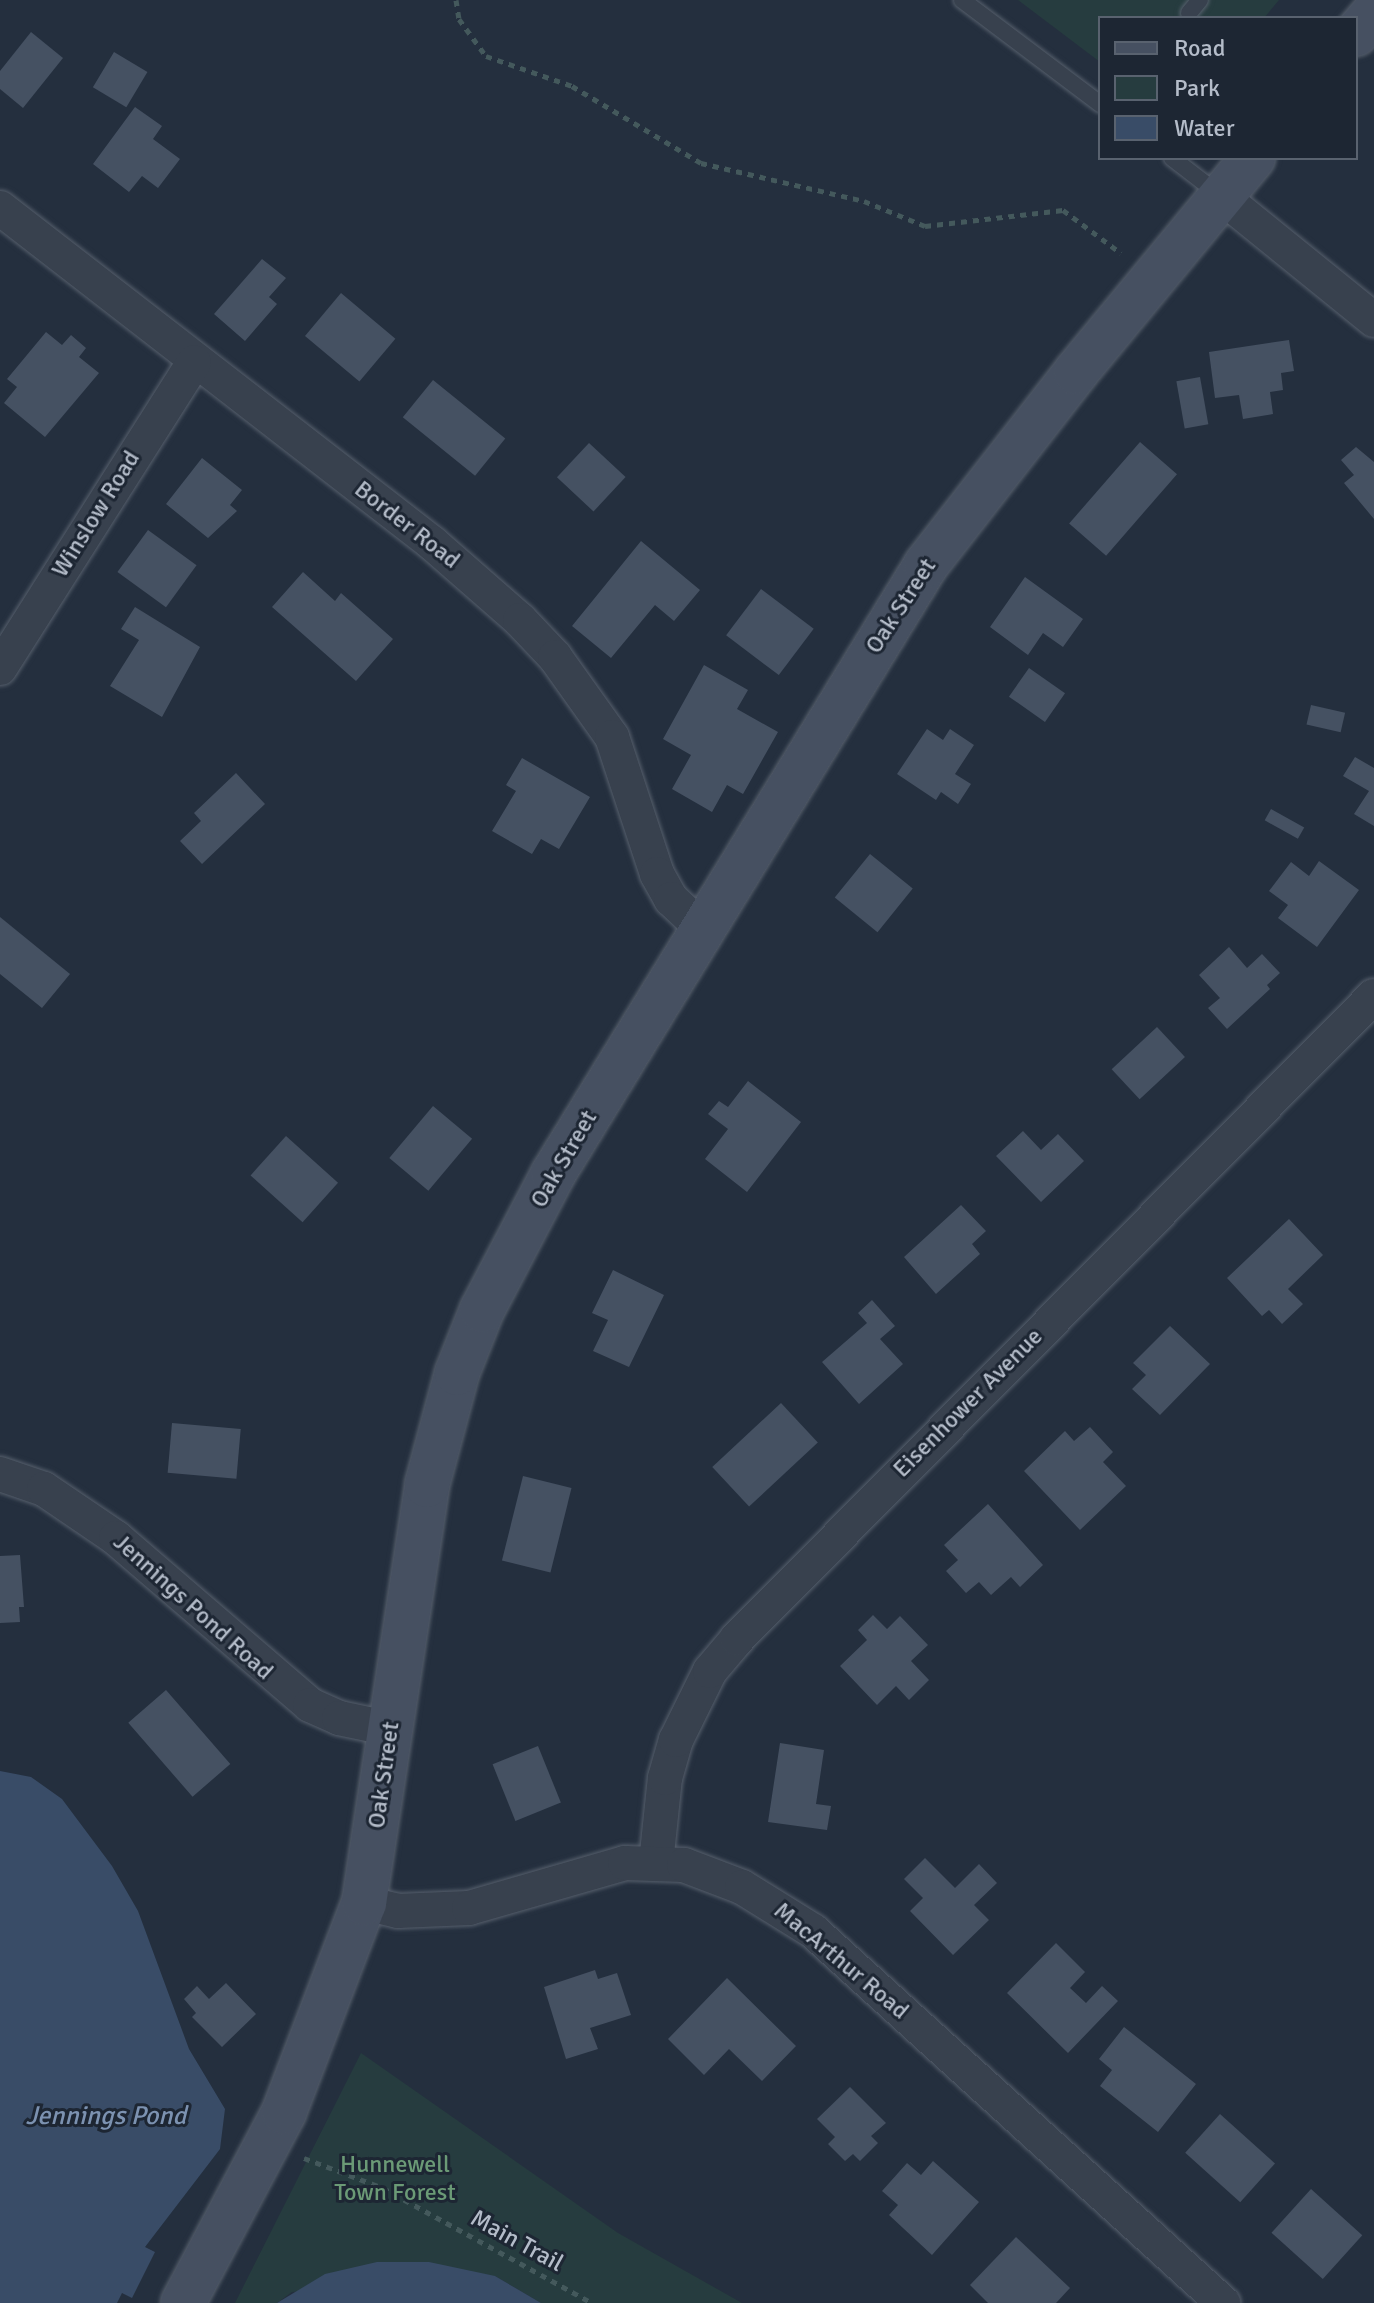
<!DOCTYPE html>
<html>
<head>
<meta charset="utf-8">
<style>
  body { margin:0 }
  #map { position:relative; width:1374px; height:2303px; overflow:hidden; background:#242f3e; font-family:Signika,sans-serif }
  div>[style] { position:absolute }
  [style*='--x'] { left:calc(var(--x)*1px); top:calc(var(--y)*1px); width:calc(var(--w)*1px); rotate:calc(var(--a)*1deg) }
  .green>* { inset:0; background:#263c3f }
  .water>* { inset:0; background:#394c67 }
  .building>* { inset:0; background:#455162; transform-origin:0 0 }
  .path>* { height:5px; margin-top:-2.5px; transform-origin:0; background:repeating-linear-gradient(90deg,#44595c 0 6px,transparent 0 12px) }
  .roads { filter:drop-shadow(0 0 2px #565f6c) drop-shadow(0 0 2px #565f6c) }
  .lane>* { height:16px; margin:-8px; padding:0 8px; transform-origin:8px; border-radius:8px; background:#38414e }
  .street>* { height:34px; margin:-17px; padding:0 17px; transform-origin:17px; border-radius:17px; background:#38414e }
  .secondary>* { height:44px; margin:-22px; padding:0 22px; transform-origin:22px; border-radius:22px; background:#465061 }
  span { translate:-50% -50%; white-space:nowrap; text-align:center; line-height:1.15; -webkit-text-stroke:6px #1d2633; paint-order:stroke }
  .street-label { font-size:24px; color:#b4bcc9 }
  .park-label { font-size:24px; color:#6b9a76 }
  .water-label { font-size:26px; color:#7c92b1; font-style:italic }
  .legend { position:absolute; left:1098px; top:16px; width:260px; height:144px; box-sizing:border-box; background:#1d2633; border:2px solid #59626f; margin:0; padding:10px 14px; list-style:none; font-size:24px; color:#b4bcc9 }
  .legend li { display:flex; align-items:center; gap:16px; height:40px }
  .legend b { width:40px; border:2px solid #59626f }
</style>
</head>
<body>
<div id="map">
  <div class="green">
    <div style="clip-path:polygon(1018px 0,1279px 0,1264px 18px,1100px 18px,1100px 62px)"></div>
    <div style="clip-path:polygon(361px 2053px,618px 2233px,742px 2303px,541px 2303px,495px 2276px,292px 2292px,277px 2303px,235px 2303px)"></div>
  </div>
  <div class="water">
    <div style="clip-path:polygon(0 1771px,31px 1777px,62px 1799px,112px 1866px,138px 1911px,189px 2049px,225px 2109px,220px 2149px,145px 2247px,155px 2252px,132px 2298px,122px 2293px,117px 2303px,0 2303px)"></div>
    <div style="clip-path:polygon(377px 2262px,429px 2262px,495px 2276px,541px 2303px,277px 2303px,325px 2274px)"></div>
  </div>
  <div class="building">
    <div style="clip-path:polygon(31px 32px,63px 58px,23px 108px,0 89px,0 71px)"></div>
    <div style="left:114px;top:52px;width:39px;height:41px;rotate:31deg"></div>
    <div style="clip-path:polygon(135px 107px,162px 126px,153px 139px,180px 159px,158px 188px,142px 176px,129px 192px,93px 164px)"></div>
    <div style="clip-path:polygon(262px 259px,286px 278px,269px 297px,277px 304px,245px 341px,214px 314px)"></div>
    <div style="left:341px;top:293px;width:71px;height:56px;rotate:40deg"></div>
    <div style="clip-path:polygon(46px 332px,62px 345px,71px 335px,86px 348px,79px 357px,99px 373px,45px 437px,4px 403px,17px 387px,7px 379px)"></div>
    <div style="clip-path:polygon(1289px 340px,1294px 371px,1281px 373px,1283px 390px,1270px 392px,1273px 414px,1243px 419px,1239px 395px,1215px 398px,1209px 352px)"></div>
    <div style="left:1200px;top:377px;width:48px;height:24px;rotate:80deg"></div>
    <div style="left:433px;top:380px;width:93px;height:48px;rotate:39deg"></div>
    <div style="left:1140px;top:442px;width:49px;height:108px;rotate:41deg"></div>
    <div style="left:589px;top:443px;width:50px;height:47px;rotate:43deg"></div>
    <div style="clip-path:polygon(1356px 447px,1374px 462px,1374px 519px,1344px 483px,1354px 475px,1341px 460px)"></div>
    <div style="clip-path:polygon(202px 458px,242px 490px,230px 505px,237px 511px,208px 538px,166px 504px)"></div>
    <div style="left:148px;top:530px;width:60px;height:52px;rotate:36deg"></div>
    <div style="clip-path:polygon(641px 541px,700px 590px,674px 621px,655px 605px,611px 658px,572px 626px)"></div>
    <div style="clip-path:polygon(303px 572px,335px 601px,341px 593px,393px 639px,356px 681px,272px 607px)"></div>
    <div style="clip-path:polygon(1025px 577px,1083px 619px,1063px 647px,1043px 633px,1028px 655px,990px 627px)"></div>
    <div style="left:761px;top:589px;width:66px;height:58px;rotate:37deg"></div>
    <div style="clip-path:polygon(135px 607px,200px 647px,162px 717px,110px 686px,139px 640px,121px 629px)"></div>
    <div style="clip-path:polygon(704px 665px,748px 690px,737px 709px,778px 732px,743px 794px,727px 785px,712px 812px,672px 789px,691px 755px,663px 739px)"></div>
    <div style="left:1029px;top:668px;width:44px;height:35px;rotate:35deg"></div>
    <div style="left:1311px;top:705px;width:35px;height:20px;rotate:13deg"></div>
    <div style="clip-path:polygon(927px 729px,943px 740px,950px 729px,974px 745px,955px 774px,971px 784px,958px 804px,941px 792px,936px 800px,897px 774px)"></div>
    <div style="clip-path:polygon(1355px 757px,1374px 768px,1374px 826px,1354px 814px,1369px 791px,1343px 776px)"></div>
    <div style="clip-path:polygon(522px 758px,590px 797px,559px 849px,541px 839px,532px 854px,492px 831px,516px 791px,506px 785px)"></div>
    <div style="clip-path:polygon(236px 773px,265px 804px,202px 864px,180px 841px,201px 821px,194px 813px)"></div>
    <div style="left:1271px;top:809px;width:38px;height:13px;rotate:29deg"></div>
    <div style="left:870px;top:854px;width:55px;height:56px;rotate:39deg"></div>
    <div style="clip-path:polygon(1319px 861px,1359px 890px,1317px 947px,1278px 918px,1288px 905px,1269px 891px,1291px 862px,1309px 876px)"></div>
    <div style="clip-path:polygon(0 917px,70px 974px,42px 1008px,0 974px)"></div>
    <div style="clip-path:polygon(1229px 947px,1247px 968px,1262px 954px,1280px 973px,1267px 985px,1270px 989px,1227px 1029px,1208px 1008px,1220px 998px,1199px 975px)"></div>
    <div style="left:1157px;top:1027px;width:41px;height:62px;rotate:47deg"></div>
    <div style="clip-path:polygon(748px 1081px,801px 1122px,747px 1192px,705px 1159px,728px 1129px,708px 1114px,719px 1101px,728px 1107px)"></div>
    <div style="left:433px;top:1106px;width:51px;height:68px;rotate:40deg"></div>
    <div style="clip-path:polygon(1023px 1131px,1041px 1150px,1058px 1134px,1084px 1161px,1041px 1202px,996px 1156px)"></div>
    <div style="left:286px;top:1136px;width:70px;height:53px;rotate:42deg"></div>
    <div style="clip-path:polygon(961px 1205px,986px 1231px,972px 1244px,980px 1254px,936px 1294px,904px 1257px)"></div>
    <div style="clip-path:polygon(1289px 1219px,1323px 1255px,1288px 1289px,1303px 1304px,1282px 1324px,1269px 1310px,1262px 1316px,1227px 1278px)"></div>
    <div style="clip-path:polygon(613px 1270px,664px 1295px,629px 1367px,593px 1351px,608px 1320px,592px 1313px)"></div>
    <div style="clip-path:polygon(872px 1300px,895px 1326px,880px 1339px,903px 1364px,859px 1404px,822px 1362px,867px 1323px,858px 1313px)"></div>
    <div style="clip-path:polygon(1170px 1326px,1210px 1364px,1160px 1415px,1132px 1389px,1146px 1375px,1133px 1363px)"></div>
    <div style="left:781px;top:1403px;width:54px;height:94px;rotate:47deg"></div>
    <div style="left:172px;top:1423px;width:69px;height:50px;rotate:5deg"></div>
    <div style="clip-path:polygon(1090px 1427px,1113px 1452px,1103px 1462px,1126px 1486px,1080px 1530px,1024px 1471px,1065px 1431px,1074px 1441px)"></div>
    <div style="left:523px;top:1476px;width:50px;height:87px;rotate:14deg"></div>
    <div style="clip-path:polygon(988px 1504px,1043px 1565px,1020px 1587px,1011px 1577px,991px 1595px,979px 1582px,966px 1593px,946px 1571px,958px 1560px,944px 1545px)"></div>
    <div style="clip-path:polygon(20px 1555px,24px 1607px,19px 1607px,20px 1622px,0 1623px,0 1556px)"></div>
    <div style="clip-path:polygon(873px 1615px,887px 1629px,900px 1616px,928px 1645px,911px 1661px,929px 1680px,909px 1700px,896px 1686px,877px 1705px,840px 1666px,867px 1640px,858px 1630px)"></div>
    <div style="left:166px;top:1690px;width:98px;height:50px;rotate:49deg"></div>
    <div style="clip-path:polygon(780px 1743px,824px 1750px,816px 1804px,831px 1806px,827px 1830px,768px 1822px)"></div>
    <div style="left:538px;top:1746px;width:61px;height:49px;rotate:68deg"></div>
    <div style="clip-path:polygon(925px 1858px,955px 1888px,979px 1864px,997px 1883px,974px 1905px,989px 1920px,953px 1955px,910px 1911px,923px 1898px,904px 1879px)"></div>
    <div style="clip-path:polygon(1056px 1943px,1085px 1972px,1070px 1988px,1086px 2003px,1102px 1986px,1118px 2001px,1068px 2053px,1007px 1993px)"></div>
    <div style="clip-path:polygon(595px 1970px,598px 1979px,617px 1973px,631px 2015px,590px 2028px,598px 2049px,566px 2059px,544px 1987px)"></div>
    <div style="clip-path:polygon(727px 1978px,796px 2046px,762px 2081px,729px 2049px,704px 2075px,668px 2039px)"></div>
    <div style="clip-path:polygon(226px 1983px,256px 2014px,222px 2047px,192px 2017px,196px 2013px,184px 1999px,197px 1986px,209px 1999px)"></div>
    <div style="clip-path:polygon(1124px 2027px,1196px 2084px,1158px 2132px,1100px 2086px,1112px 2070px,1099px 2059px)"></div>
    <div style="clip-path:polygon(850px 2087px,886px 2123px,871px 2136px,878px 2143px,860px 2161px,853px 2154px,845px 2161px,828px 2144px,835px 2137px,817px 2119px)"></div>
    <div style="left:1220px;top:2114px;width:74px;height:52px;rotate:42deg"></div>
    <div style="clip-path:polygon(933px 2161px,979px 2202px,932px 2255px,889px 2215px,898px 2205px,882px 2191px,907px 2163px,921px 2175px)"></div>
    <div style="left:1311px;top:2189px;width:69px;height:59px;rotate:42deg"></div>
    <div style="clip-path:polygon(1016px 2237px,1070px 2288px,1056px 2303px,988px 2303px,970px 2285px)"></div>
  </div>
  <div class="path">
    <div style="--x:456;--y:0;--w:19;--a:81"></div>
    <div style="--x:459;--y:19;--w:46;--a:53.9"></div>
    <div style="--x:486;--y:56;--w:91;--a:19.2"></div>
    <div style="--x:572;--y:86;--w:150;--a:30.8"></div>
    <div style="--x:701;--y:163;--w:167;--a:13.1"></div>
    <div style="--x:864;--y:201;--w:66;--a:22.3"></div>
    <div style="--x:925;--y:226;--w:139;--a:-6.6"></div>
    <div style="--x:1063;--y:210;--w:72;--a:36.6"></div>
    <div style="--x:304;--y:2158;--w:85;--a:20.8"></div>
    <div style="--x:383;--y:2188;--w:239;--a:28.8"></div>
  </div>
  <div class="roads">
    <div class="lane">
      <div style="--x:962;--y:0;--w:173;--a:37"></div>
      <div style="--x:1189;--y:13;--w:17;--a:-50"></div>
      <div style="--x:1172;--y:158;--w:61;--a:37.6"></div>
    </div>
    <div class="street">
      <div style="--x:1221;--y:196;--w:197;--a:39"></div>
      <div style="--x:0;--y:208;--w:547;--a:37.79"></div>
      <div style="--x:432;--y:543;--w:117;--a:41.2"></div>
      <div style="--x:520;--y:620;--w:51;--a:46.6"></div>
      <div style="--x:555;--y:657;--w:98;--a:54.5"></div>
      <div style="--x:612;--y:737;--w:144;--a:71.8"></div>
      <div style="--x:657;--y:874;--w:29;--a:61"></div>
      <div style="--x:671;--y:899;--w:45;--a:43.2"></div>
      <div style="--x:0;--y:668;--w:362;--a:-57.6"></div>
      <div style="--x:0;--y:1474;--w:46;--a:18.8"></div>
      <div style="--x:44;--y:1489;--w:87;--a:34.2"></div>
      <div style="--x:116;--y:1538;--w:256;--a:40.7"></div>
      <div style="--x:310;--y:1705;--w:32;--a:24"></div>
      <div style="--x:339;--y:1718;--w:53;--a:11.9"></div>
      <div style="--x:656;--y:1863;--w:85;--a:-84"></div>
      <div style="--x:665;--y:1778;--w:40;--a:-74"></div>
      <div style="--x:676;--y:1740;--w:77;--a:-63.8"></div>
      <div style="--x:710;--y:1671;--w:42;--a:-49.8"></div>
      <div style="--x:737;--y:1639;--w:905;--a:-45.27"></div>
      <div style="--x:364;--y:1903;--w:35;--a:13"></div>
      <div style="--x:398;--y:1911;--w:71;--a:-2.4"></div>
      <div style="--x:469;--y:1908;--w:162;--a:-16.1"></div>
      <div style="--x:625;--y:1863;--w:59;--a:1.9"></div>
      <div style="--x:684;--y:1865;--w:62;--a:20.8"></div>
      <div style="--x:742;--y:1887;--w:84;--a:31.8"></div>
      <div style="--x:813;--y:1931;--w:554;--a:42.22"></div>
    </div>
    <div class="secondary">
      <div style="--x:1356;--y:34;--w:28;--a:-49"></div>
      <div style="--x:183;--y:2303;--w:216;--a:-62.1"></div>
      <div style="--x:284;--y:2112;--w:224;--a:-69.1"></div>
      <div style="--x:364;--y:1903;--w:423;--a:-81.4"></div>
      <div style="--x:427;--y:1485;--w:116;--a:-75"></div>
      <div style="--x:457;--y:1373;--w:68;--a:-68.4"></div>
      <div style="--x:482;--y:1310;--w:153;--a:-62.4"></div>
      <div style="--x:553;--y:1174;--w:714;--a:-58.51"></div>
      <div style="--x:926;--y:565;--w:244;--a:-52.1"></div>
      <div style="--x:1076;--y:372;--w:278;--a:-50.4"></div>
    </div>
  </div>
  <div class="street-label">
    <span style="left:96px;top:514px;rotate:-58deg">Winslow Road</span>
    <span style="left:407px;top:525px;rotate:38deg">Border Road</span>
    <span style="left:901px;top:606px;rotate:-57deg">Oak Street</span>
    <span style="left:564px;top:1159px;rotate:-60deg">Oak Street</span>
    <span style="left:968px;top:1403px;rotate:-45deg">Eisenhower Avenue</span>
    <span style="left:193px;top:1607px;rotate:42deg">Jennings Pond Road</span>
    <span style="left:384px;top:1775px;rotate:-82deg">Oak Street</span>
    <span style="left:841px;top:1961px;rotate:40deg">MacArthur Road</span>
    <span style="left:517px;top:2241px;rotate:29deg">Main Trail</span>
  </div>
  <div class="park-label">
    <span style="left:395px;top:2179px">Hunnewell<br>Town Forest</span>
  </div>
  <div class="water-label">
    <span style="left:106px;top:2117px">Jennings Pond</span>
  </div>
  <ul class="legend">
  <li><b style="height:10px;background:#465061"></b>Road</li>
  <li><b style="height:22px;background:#263c3f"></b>Park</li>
  <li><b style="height:22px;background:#394c67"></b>Water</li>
  </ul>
</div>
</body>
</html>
